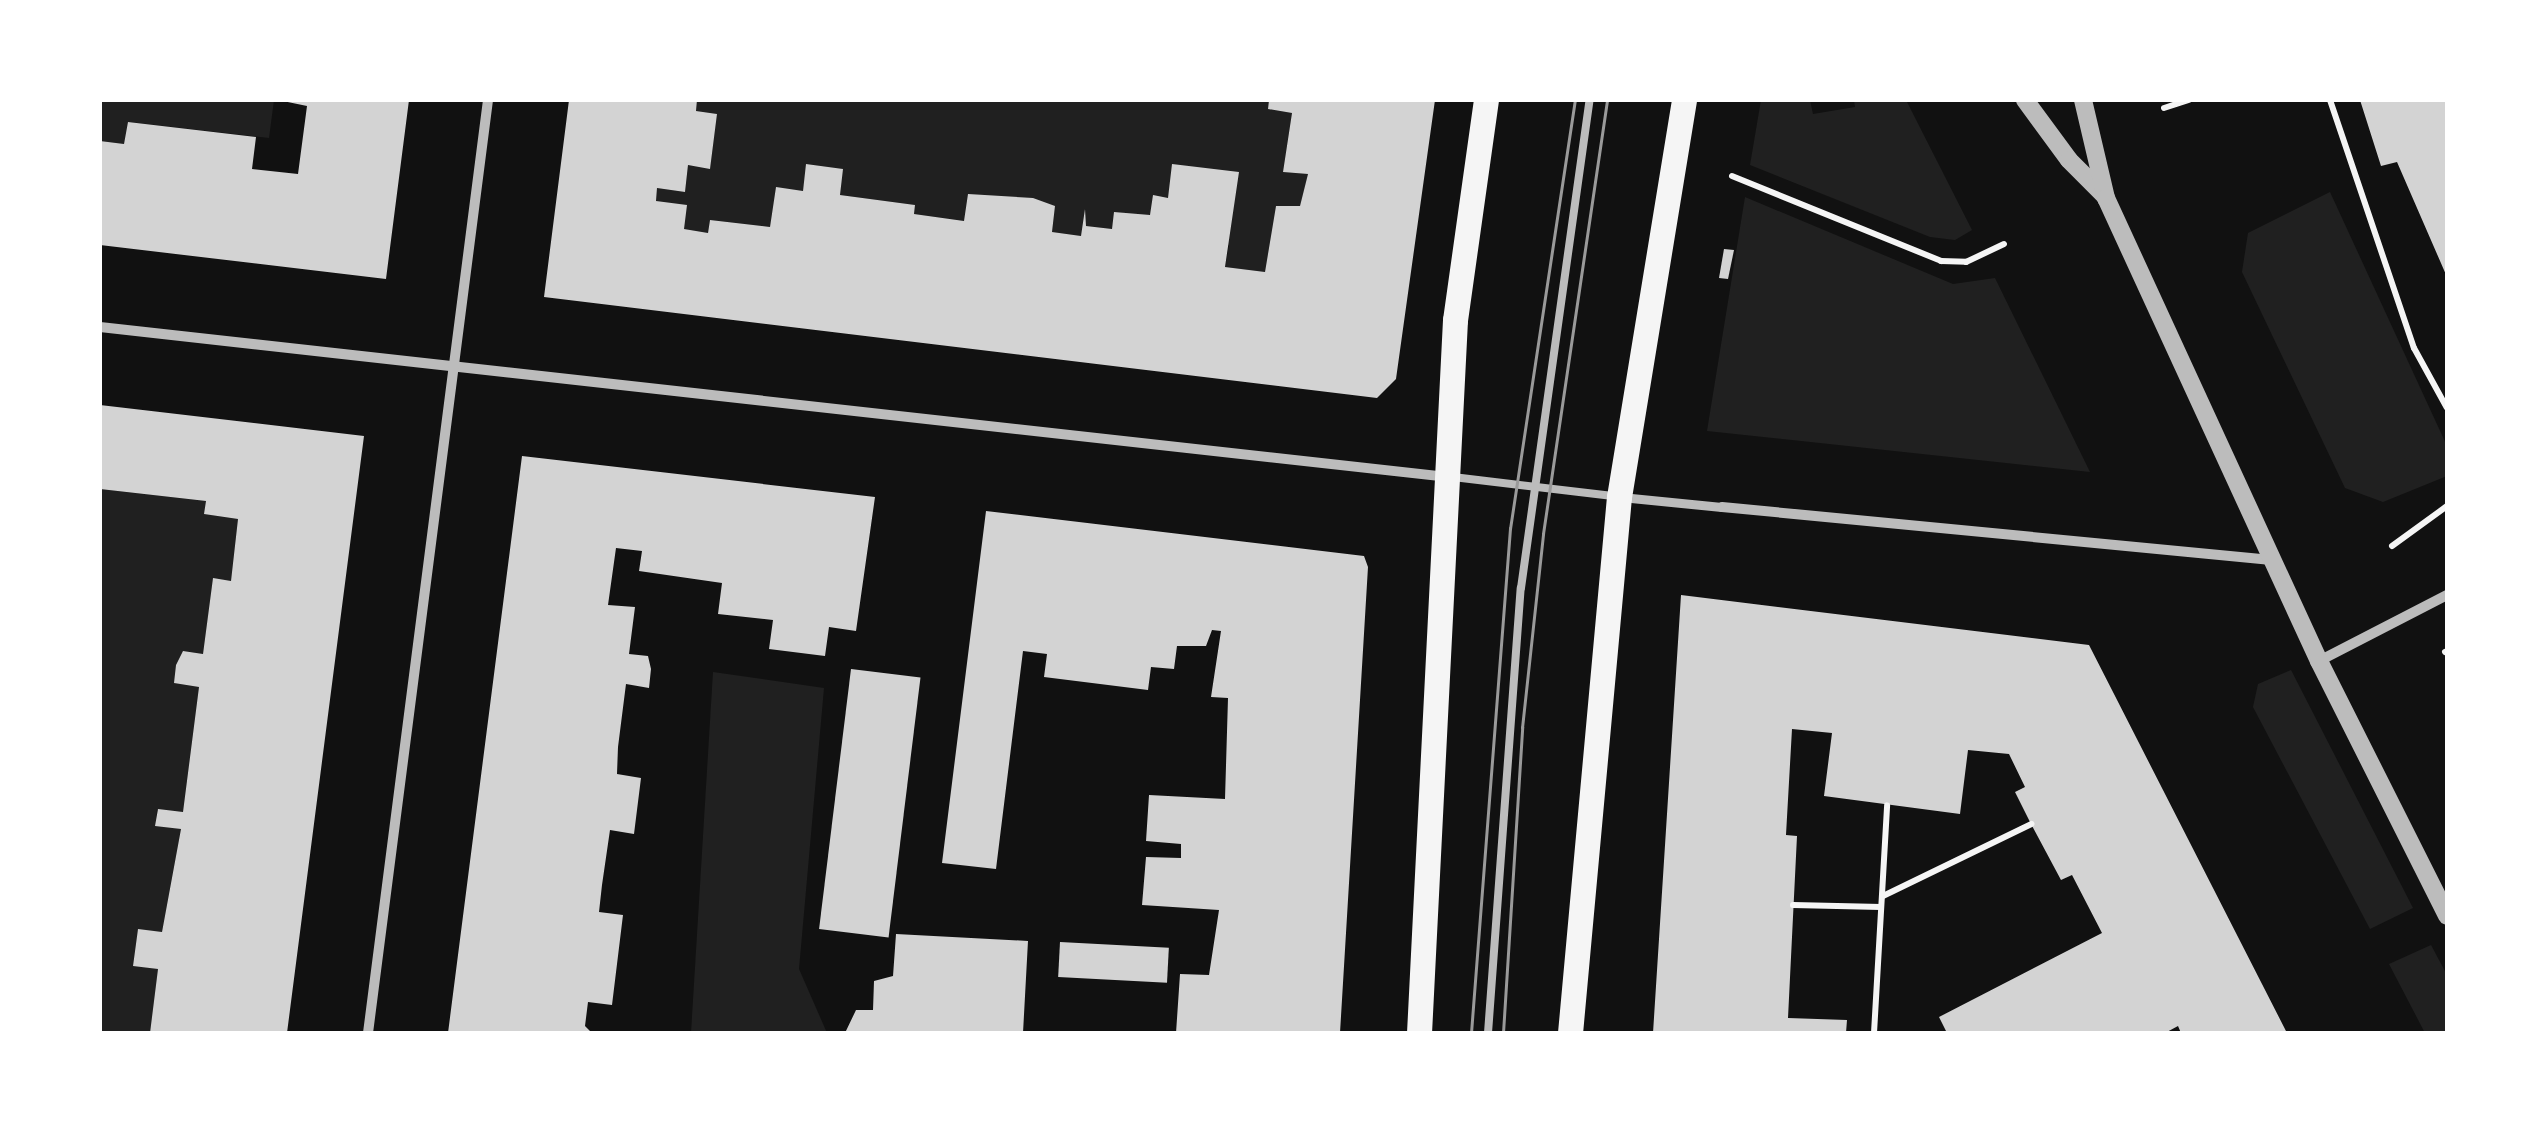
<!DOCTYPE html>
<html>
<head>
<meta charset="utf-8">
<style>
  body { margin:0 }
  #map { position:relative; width:2547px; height:1133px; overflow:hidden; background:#111; font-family:Cabin,sans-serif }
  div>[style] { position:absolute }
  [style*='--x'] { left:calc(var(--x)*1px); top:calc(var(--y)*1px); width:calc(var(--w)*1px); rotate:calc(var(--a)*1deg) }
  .green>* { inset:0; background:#202020 }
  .building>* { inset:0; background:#d3d3d3; transform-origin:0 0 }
  .path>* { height:6px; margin:-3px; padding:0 3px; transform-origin:3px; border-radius:3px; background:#f5f5f5 }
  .service>* { height:8px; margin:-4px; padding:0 4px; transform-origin:4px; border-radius:4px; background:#bcbcbc }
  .pedestrian>* { height:9px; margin:-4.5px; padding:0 4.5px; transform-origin:4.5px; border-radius:4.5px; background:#bcbcbc }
  .minor>* { height:10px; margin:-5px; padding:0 5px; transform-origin:5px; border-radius:5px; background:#bcbcbc }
  .tertiary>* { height:18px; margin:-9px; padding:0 9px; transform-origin:9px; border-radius:9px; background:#bcbcbc }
  .primary>* { height:25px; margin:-12.5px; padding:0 12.5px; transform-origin:12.5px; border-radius:12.5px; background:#f5f5f5 }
  .tram>* { height:2.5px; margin:-1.25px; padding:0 1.25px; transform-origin:1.25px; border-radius:1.25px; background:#9a9a9a }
  span { translate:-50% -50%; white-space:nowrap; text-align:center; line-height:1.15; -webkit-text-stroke:10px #fff; paint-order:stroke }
  .frame { position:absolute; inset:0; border:102px solid #fff; pointer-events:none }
</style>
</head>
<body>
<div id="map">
  <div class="green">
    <div style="clip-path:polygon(100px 100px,274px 100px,269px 138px,129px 122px,124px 144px,100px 141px)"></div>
    <div style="clip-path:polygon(697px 100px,1269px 100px,1268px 109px,1292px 113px,1283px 172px,1308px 174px,1300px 206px,1276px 206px,1265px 272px,1225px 267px,1229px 245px,1204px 241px,1206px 223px,1115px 212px,1112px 229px,1086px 226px,1081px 236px,1052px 232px,1055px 206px,964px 221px,914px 214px,915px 205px,840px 195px,842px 169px,807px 164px,803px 191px,776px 188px,770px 227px,710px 220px,708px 233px,684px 229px,656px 201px,657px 188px,685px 192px,688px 165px,710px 168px,717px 114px,696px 111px)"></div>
    <div style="clip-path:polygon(1761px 100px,1810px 100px,1813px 114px,1855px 107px,1854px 100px,1906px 100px,1972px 230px,1955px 240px,1930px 237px,1750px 165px)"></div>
    <div style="clip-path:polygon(2330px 192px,2447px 446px,2447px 476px,2383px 502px,2345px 488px,2242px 272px,2248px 233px)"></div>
    <div style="clip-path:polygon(1745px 197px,1953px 284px,1995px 278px,2090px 472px,1707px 431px)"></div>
    <div style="clip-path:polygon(100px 489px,206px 501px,205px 514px,238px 519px,231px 581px,213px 579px,203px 654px,184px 651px,176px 665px,175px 683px,199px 687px,183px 812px,157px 810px,156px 825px,181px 829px,162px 932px,138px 930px,133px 965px,158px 969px,150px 1033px,100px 1033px)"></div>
    <div style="clip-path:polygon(2291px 670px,2413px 908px,2370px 929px,2253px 707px,2258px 684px)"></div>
    <div style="clip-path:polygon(713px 672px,824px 688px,799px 969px,827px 1033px,691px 1033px)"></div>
    <div style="clip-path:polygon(2431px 945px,2447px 975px,2447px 1033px,2425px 1033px,2389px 964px)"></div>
  </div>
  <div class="building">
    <div style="clip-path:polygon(278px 100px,409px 100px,386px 279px,100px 245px,100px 141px,124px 144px,128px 122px,256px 137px,252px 169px,298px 174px,307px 106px)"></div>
    <div style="clip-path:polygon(569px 100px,697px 100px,696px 111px,717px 114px,710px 169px,688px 165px,685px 192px,657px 188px,656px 201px,687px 205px,684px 229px,708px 233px,710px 220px,770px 227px,776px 187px,803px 191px,806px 164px,843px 169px,840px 195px,915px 205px,914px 214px,964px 221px,968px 194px,1033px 198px,1055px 206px,1052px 232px,1081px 236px,1085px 209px,1086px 226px,1112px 229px,1114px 212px,1150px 215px,1153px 195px,1168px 198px,1172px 164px,1239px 172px,1225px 267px,1265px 272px,1276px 206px,1300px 206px,1308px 174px,1283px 172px,1292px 113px,1268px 109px,1269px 100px,1435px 100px,1396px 379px,1377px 398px,544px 297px)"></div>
    <div style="clip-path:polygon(2360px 100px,2447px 100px,2447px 277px,2397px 162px,2381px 166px)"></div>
    <div style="clip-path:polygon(1724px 249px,1734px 250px,1728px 279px,1719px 278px)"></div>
    <div style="clip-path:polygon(100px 405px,364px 436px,287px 1033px,150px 1033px,158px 969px,133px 966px,138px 929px,162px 932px,181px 829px,155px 826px,158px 809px,183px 812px,199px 687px,174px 683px,176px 665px,183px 651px,203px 654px,213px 578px,231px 581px,238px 519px,204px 514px,206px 501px,100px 489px)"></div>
    <div style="clip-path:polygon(522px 456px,875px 497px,856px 631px,829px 627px,825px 656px,769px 649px,773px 620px,718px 614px,722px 583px,639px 571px,642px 551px,616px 548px,608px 605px,635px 607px,629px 654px,648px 656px,651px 669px,649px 688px,626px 684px,618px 747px,617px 774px,641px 778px,634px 834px,610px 830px,602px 885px,599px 912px,623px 915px,612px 1005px,588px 1002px,585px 1026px,592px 1033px,448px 1033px)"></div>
    <div style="clip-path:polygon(986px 511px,1364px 556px,1368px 567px,1340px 1033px,1176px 1033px,1180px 974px,1209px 975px,1219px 910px,1142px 905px,1146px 857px,1181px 858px,1181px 844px,1146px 841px,1149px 795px,1225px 799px,1228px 698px,1211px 697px,1221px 631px,1212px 630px,1206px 646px,1177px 646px,1174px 669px,1151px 667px,1148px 690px,1044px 677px,1047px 654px,1023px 651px,996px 869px,942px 863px)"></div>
    <div style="clip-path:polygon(1681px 595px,2089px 645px,2287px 1033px,2181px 1033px,2178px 1026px,2165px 1033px,1947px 1033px,1939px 1017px,2102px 933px,2072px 875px,2061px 880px,2031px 824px,2015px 792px,2025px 787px,2009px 754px,1968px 750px,1960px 814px,1824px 796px,1832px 733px,1792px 729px,1786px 835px,1797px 836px,1788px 1018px,1847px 1020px,1846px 1033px,1653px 1033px)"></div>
    <div style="left:851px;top:669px;width:70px;height:262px;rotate:7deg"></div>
    <div style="clip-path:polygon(896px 934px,1028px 941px,1023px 1033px,845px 1033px,856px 1010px,873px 1010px,874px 981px,893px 976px)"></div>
    <div style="left:1060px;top:942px;width:109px;height:35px;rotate:3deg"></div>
  </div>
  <div class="path">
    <div style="--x:2330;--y:100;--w:262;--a:71.3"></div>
    <div style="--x:2414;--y:348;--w:68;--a:61.2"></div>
    <div style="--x:2164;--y:108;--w:26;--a:-18"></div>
    <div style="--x:1732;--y:176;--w:226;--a:22.1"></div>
    <div style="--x:1941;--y:261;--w:25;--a:2"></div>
    <div style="--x:1966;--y:262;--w:42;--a:-25.3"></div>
    <div style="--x:2392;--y:546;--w:68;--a:-36"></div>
    <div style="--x:2445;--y:652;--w:2;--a:-27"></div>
    <div style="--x:1883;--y:896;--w:165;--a:-25.9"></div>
    <div style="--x:1793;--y:905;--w:88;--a:1.3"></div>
    <div style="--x:1874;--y:1033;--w:228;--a:-86.7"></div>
  </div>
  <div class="service">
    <div style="--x:1453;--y:477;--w:161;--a:6.8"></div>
    <div style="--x:1488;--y:1033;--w:446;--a:-85.8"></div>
    <div style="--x:1521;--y:588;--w:493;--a:-82"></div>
  </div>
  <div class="pedestrian">
    <div style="--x:1621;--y:497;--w:101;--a:5.7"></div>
  </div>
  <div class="minor">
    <div style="--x:100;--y:327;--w:1355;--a:6.35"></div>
    <div style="--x:1722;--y:507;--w:552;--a:5.51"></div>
    <div style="--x:2319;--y:661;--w:144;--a:-27.3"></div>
    <div style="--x:368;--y:1033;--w:941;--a:-82.67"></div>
  </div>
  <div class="tertiary">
    <div style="--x:2025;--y:100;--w:74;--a:53.7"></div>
    <div style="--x:2069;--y:160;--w:49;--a:45"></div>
    <div style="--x:2083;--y:100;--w:101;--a:76.8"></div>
    <div style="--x:2106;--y:198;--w:510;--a:65.3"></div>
    <div style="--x:2319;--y:661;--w:285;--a:63.3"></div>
  </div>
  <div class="primary">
    <div style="--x:1419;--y:1033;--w:714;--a:-87.11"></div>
    <div style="--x:1455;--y:320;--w:222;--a:-82"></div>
    <div style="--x:1570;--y:1033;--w:538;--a:-84.78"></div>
    <div style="--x:1619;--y:497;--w:402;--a:-80.7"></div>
  </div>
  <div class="tram">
    <div style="--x:1471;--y:1033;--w:506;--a:-85.58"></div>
    <div style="--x:1510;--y:529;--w:434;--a:-81.4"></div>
    <div style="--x:1503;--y:1033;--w:306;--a:-86.4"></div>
    <div style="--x:1522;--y:728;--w:195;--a:-83.8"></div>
    <div style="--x:1543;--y:534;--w:439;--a:-81.6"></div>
  </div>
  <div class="frame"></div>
</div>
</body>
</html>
